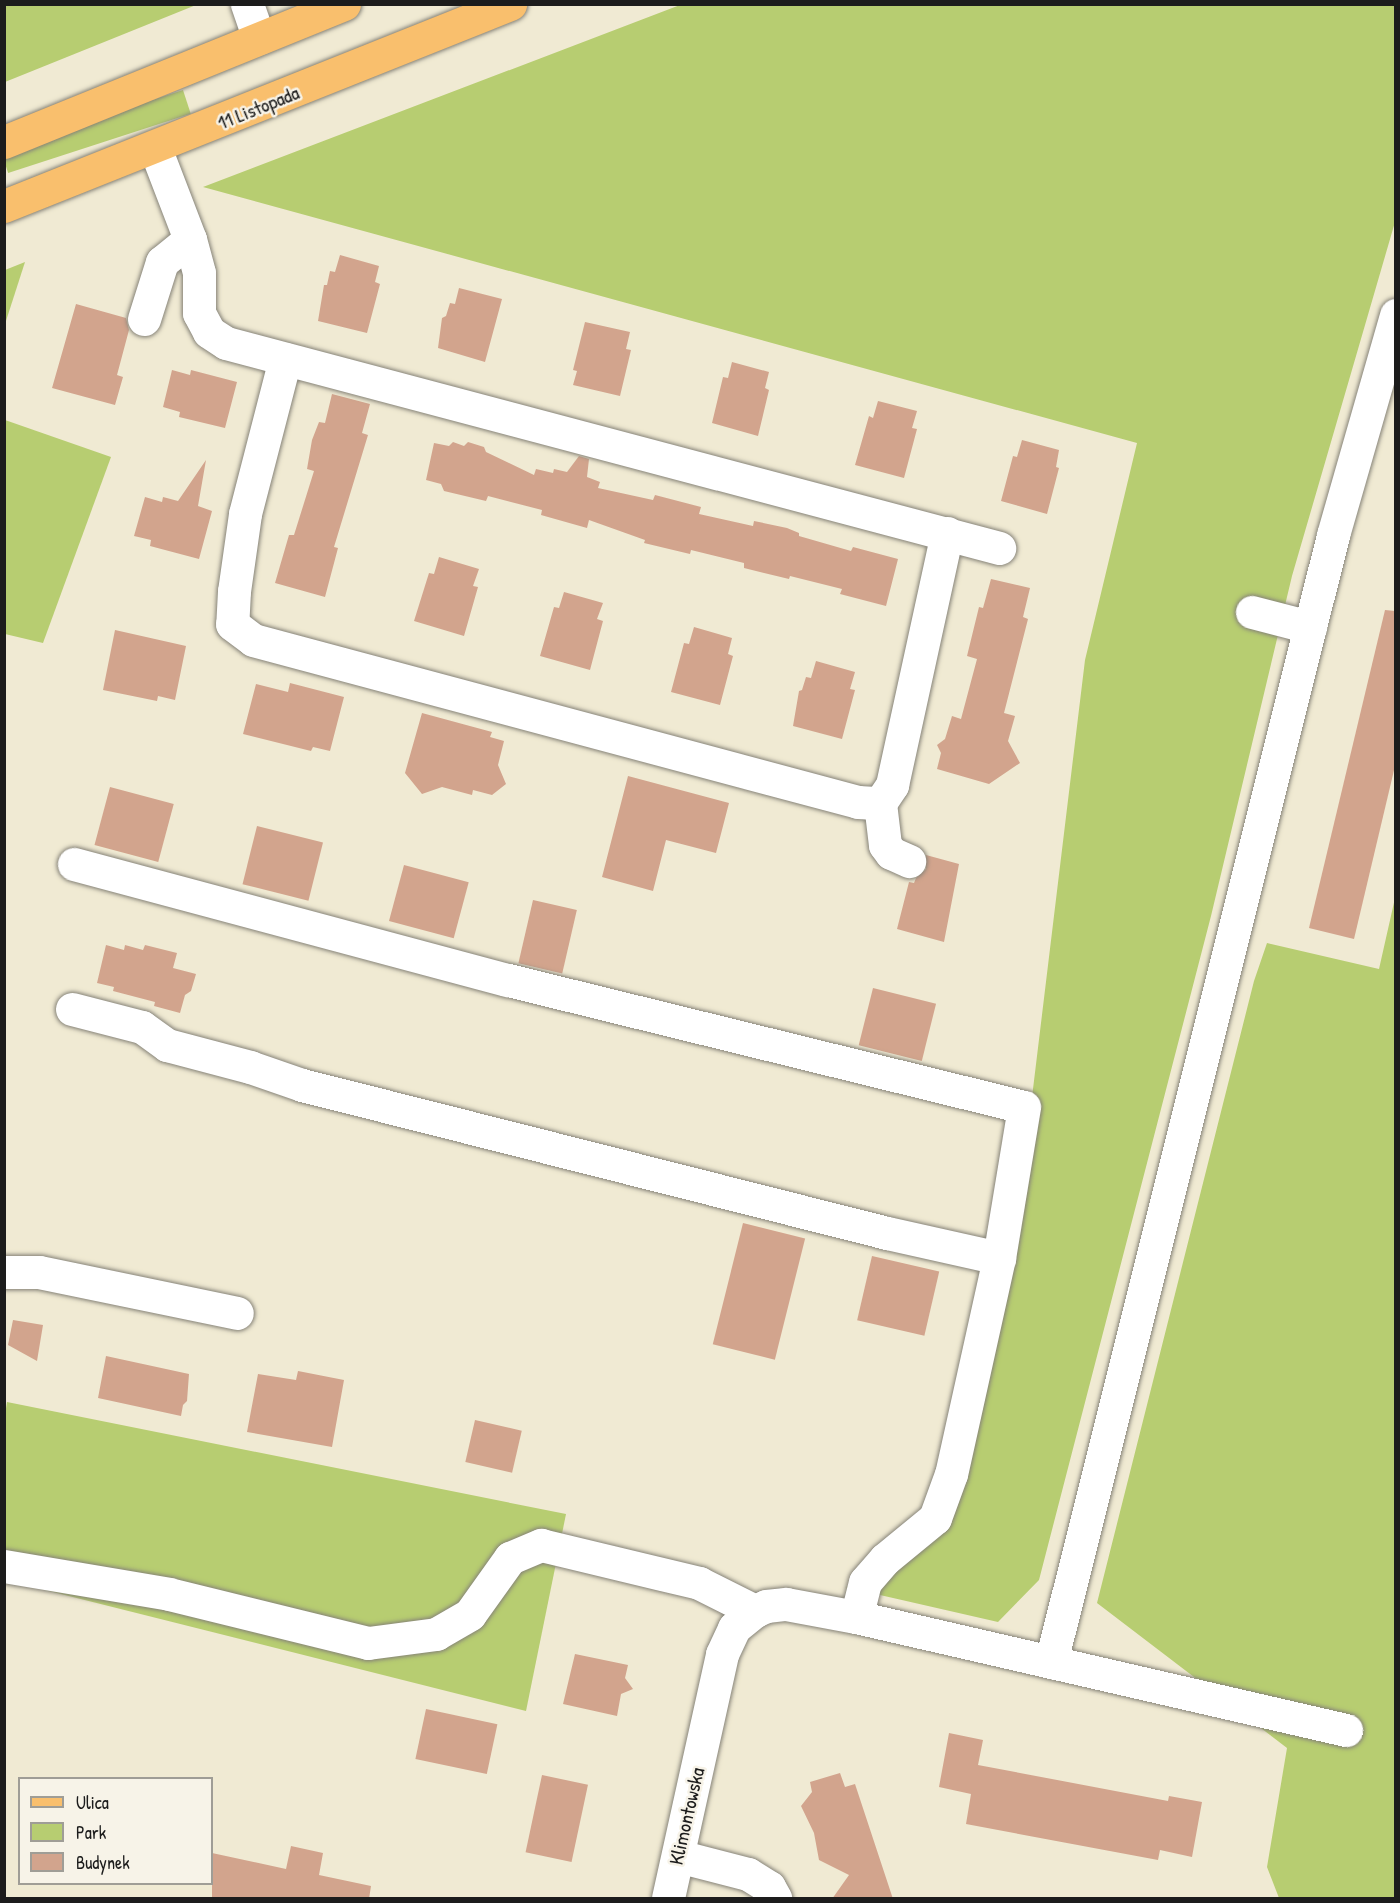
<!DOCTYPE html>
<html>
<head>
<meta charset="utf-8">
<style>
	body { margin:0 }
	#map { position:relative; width:1400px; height:1903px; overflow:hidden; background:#f0ead3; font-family:"Patrick Hand",sans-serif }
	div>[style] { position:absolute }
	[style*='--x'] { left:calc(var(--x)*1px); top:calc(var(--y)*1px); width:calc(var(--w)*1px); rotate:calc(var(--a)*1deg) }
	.green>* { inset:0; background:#b7cd71; transform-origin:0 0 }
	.building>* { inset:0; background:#d2a48d; transform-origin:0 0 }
	.roads { filter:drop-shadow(0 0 2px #868378) drop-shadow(0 0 2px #868378) }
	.minor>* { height:33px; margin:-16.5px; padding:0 16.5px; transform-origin:16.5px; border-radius:16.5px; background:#fff }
	.major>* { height:33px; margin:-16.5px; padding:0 16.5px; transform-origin:16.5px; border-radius:16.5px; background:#f9bf6d }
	span { translate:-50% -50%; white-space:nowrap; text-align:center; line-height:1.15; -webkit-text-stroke:5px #f7f3e8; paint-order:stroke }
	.street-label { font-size:20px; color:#1c1c1c }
	.frame { position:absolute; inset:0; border:6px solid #1c1c1c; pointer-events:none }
	.legend { position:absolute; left:18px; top:1777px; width:195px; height:108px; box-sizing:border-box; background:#f7f3e8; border:2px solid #9f9d96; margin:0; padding:8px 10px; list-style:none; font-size:18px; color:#1c1c1c }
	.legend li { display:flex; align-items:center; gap:12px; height:30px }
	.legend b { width:30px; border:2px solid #9f9d96 }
</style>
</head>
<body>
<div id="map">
	<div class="green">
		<div style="clip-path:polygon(5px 4px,196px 4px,196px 5px,5px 82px)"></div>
		<div style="clip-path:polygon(680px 5px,1395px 5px,1395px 222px,1292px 576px,1211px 916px,1039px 1580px,998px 1622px,845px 1587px,880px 1582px,948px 1517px,1029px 1122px,1085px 660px,1137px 443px,203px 187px)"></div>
		<div style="left:183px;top:90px;width:25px;height:192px;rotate:72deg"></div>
		<div style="clip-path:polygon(25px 262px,5px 324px,5px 270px)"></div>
		<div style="clip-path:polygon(5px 420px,111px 457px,43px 643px,5px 634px)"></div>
		<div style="clip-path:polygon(1395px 898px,1395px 1898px,1279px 1898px,1267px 1867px,1287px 1748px,1097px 1603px,1254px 981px,1267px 943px,1379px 969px)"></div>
		<div style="clip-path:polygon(7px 1402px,566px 1514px,526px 1711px,5px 1580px,4px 1421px)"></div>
	</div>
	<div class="building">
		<div style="clip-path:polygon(340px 255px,379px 266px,375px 282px,380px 284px,367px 333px,318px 321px,324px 285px,327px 285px,330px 271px,335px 272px)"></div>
		<div style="clip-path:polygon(459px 288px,502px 299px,485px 362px,438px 348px,442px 318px,446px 316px,450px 303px,455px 304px)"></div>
		<div style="clip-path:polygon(76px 304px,126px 318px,129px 330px,117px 375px,123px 377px,115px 405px,52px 388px)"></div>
		<div style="clip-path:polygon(585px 322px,630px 332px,626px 349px,631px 350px,620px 396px,573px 385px,577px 371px,573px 370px)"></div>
		<div style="clip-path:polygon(732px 362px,769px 372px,765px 388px,769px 390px,758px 436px,712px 423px,723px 377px,728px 378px)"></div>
		<div style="clip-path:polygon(172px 370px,190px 375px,191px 370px,237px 382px,225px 428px,179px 417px,180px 412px,163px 407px)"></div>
		<div style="clip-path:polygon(332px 394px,370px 404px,362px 433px,368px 435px,334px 547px,338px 548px,325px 597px,275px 583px,289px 535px,294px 535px,314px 471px,307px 469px,312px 440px,319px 422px,325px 423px)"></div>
		<div style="clip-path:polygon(878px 401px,917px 411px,912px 428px,917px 429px,904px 478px,855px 465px,869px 416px,873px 418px)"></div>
		<div style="clip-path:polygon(1022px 440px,1059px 450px,1056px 467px,1059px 468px,1047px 514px,1001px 501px,1013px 456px,1017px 457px)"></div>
		<div style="clip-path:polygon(453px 442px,464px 446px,468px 442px,484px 447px,486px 452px,534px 475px,536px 469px,553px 473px,554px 469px,567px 472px,579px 456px,589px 459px,587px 477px,600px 482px,598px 488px,653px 500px,655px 495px,701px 507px,699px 514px,753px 526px,754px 521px,787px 528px,799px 533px,799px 536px,851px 551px,853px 547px,898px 559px,886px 606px,840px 594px,842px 589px,790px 576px,789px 579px,744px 568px,744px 563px,691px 550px,690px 554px,644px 543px,645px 540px,589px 520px,587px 528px,541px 515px,542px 510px,488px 496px,486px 501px,444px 491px,441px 484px,426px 480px,434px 443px,449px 446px)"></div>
		<div style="clip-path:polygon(206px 460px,198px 506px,212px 511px,199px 559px,150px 546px,151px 540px,134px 536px,145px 497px,162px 502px,163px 497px,178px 501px)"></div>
		<div style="clip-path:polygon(439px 557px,479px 569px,473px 586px,478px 587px,464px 636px,414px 621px,429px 573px,434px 574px)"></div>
		<div style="clip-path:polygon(991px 579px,1030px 588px,1023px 617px,1028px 619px,1004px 713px,1015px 716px,1008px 741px,1020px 763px,989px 784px,937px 769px,941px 753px,937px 745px,945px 739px,952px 716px,961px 719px,977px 659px,967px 656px,979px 607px,983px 608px)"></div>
		<div style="clip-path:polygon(564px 592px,603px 603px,597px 619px,603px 621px,590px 670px,540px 656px,554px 607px,559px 608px)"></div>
		<div style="clip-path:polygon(1385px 610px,1395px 611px,1395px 766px,1354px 939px,1309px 928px)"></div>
		<div style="clip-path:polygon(694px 627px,732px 638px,728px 654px,733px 656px,720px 705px,671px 692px,684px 643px,689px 644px)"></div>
		<div style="clip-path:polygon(115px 630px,186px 646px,175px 700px,158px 696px,157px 701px,103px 690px)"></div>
		<div style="clip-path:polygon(816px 661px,855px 672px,850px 689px,855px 690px,842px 739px,793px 726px,799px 691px,802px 690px,806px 677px,811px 678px)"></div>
		<div style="clip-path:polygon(290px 683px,344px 697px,330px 751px,313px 747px,311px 751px,243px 734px,256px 684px,288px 692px)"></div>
		<div style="clip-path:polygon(422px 713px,492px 732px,490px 737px,504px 741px,498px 765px,506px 784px,492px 795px,473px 790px,472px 795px,442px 787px,422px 794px,405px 773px)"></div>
		<div style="clip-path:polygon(628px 776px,729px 803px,716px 853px,666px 840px,653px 891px,602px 877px)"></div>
		<div style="left:110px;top:787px;width:66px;height:60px;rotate:15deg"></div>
		<div style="left:257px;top:826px;width:68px;height:60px;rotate:14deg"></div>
		<div style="clip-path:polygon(926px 855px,959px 864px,944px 942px,897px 929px,909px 882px,914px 883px,916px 878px,926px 869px)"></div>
		<div style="left:404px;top:865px;width:67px;height:58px;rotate:15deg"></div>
		<div style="left:533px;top:900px;width:45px;height:65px;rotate:13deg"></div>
		<div style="clip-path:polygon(106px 945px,124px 950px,125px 945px,143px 950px,145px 945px,177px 953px,173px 968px,196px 974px,191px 991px,185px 995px,180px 1013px,154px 1006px,155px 1002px,113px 991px,114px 987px,97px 983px)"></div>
		<div style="left:873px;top:988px;width:65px;height:59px;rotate:14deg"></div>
		<div style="left:743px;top:1223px;width:64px;height:125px;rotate:14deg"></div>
		<div style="left:872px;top:1256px;width:69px;height:66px;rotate:13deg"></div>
		<div style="clip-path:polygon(13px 1320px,43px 1325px,37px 1361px,8px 1345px)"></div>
		<div style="clip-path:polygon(106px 1356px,189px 1374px,187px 1401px,183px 1405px,181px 1416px,98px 1398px)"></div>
		<div style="clip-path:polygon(298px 1371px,344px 1380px,332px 1447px,247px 1432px,258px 1374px,296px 1380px)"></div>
		<div style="left:475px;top:1420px;width:48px;height:43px;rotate:13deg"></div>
		<div style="clip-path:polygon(575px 1654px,628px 1665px,625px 1678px,633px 1689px,621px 1694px,617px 1716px,563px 1704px)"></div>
		<div style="left:426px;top:1709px;width:73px;height:51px;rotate:12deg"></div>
		<div style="clip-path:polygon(949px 1733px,983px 1740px,978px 1765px,1168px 1801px,1169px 1796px,1202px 1802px,1192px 1857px,1160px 1850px,1158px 1860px,966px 1824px,971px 1794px,939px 1787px)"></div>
		<div style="clip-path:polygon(840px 1773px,845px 1787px,855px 1784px,893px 1899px,832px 1899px,849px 1875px,819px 1860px,814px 1833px,801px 1806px,812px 1792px,810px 1782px)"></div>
		<div style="left:542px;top:1775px;width:47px;height:79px;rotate:12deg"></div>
		<div style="clip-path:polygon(291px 1846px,323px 1853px,319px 1875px,371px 1886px,369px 1899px,212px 1899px,212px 1853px,286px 1869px)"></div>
	</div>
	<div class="roads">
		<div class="minor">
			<div style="--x:247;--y:4;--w:36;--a:71"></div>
			<div style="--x:155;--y:148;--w:97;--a:69"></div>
			<div style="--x:190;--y:239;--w:35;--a:75"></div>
			<div style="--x:199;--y:273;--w:40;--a:90"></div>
			<div style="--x:199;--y:313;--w:21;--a:62"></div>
			<div style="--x:209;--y:332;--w:20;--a:33"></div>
			<div style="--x:226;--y:343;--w:800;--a:14.85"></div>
			<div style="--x:144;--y:319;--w:60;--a:-72.5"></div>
			<div style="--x:162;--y:262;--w:36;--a:-39"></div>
			<div style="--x:285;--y:359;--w:160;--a:104.5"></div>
			<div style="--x:245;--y:514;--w:78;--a:98.1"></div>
			<div style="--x:234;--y:591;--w:33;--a:93"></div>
			<div style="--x:232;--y:624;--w:26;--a:37"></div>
			<div style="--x:253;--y:640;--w:626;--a:14.99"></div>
			<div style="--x:858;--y:802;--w:22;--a:3"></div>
			<div style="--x:880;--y:803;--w:22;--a:-56"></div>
			<div style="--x:892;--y:785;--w:258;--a:-77.7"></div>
			<div style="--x:1252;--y:612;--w:60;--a:14.5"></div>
			<div style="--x:880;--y:803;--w:42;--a:83.2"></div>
			<div style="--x:885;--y:845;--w:10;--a:53"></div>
			<div style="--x:891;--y:853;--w:20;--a:24"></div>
			<div style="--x:74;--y:864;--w:449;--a:15"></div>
			<div style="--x:508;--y:980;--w:531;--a:13.83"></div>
			<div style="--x:1024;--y:1107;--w:153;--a:99.4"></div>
			<div style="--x:999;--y:1258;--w:221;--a:102.5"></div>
			<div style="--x:951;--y:1474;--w:47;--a:110"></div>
			<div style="--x:935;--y:1518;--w:65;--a:140.6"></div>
			<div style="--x:885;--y:1559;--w:30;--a:131"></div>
			<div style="--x:865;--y:1582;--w:36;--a:104"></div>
			<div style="--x:72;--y:1009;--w:72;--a:14.4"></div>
			<div style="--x:142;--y:1027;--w:31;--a:36"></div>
			<div style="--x:167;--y:1045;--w:86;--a:14.8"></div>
			<div style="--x:250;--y:1067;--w:55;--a:19.1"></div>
			<div style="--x:302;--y:1085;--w:603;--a:14.2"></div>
			<div style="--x:887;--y:1233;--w:115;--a:12.6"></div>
			<div style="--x:4;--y:1272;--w:35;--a:0"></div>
			<div style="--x:39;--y:1272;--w:202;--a:11.7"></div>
			<div style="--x:4;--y:1566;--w:167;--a:9.6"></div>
			<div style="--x:169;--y:1594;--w:205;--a:13.8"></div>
			<div style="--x:368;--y:1643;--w:69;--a:-7.5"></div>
			<div style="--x:436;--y:1634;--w:39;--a:-30"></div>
			<div style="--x:470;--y:1614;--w:69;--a:-54.5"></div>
			<div style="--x:510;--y:1558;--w:34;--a:-23"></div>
			<div style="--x:541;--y:1545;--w:163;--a:13.5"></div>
			<div style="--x:699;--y:1583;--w:63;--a:26.6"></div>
			<div style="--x:1051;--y:1662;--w:1162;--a:-75.95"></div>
			<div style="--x:1333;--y:535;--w:229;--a:-74"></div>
			<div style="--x:678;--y:1856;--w:72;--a:14.4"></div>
			<div style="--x:748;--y:1874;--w:25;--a:32"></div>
			<div style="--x:769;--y:1887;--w:13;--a:61"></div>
			<div style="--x:668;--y:1898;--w:250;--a:-77.5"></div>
			<div style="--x:722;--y:1654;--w:29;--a:-65"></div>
			<div style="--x:734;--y:1628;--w:27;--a:-39"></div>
			<div style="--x:755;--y:1611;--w:12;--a:-24"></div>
			<div style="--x:766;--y:1606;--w:20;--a:-6"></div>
			<div style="--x:786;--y:1604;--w:71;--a:10.5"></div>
			<div style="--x:856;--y:1617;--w:503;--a:12.99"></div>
		</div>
		<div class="major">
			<div style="--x:4;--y:142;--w:367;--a:-22.1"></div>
			<div style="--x:4;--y:206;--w:545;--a:-21.76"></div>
		</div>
	</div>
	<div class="street-label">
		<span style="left:258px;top:107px;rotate:-22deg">11 Listopada</span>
		<span style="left:686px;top:1816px;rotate:-77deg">Klimontowska</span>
	</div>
	<div class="frame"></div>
	<ul class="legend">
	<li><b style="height:8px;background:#f9bf6d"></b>Ulica</li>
	<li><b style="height:16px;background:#b7cd71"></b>Park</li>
	<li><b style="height:16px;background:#d2a48d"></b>Budynek</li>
	</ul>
</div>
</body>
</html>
